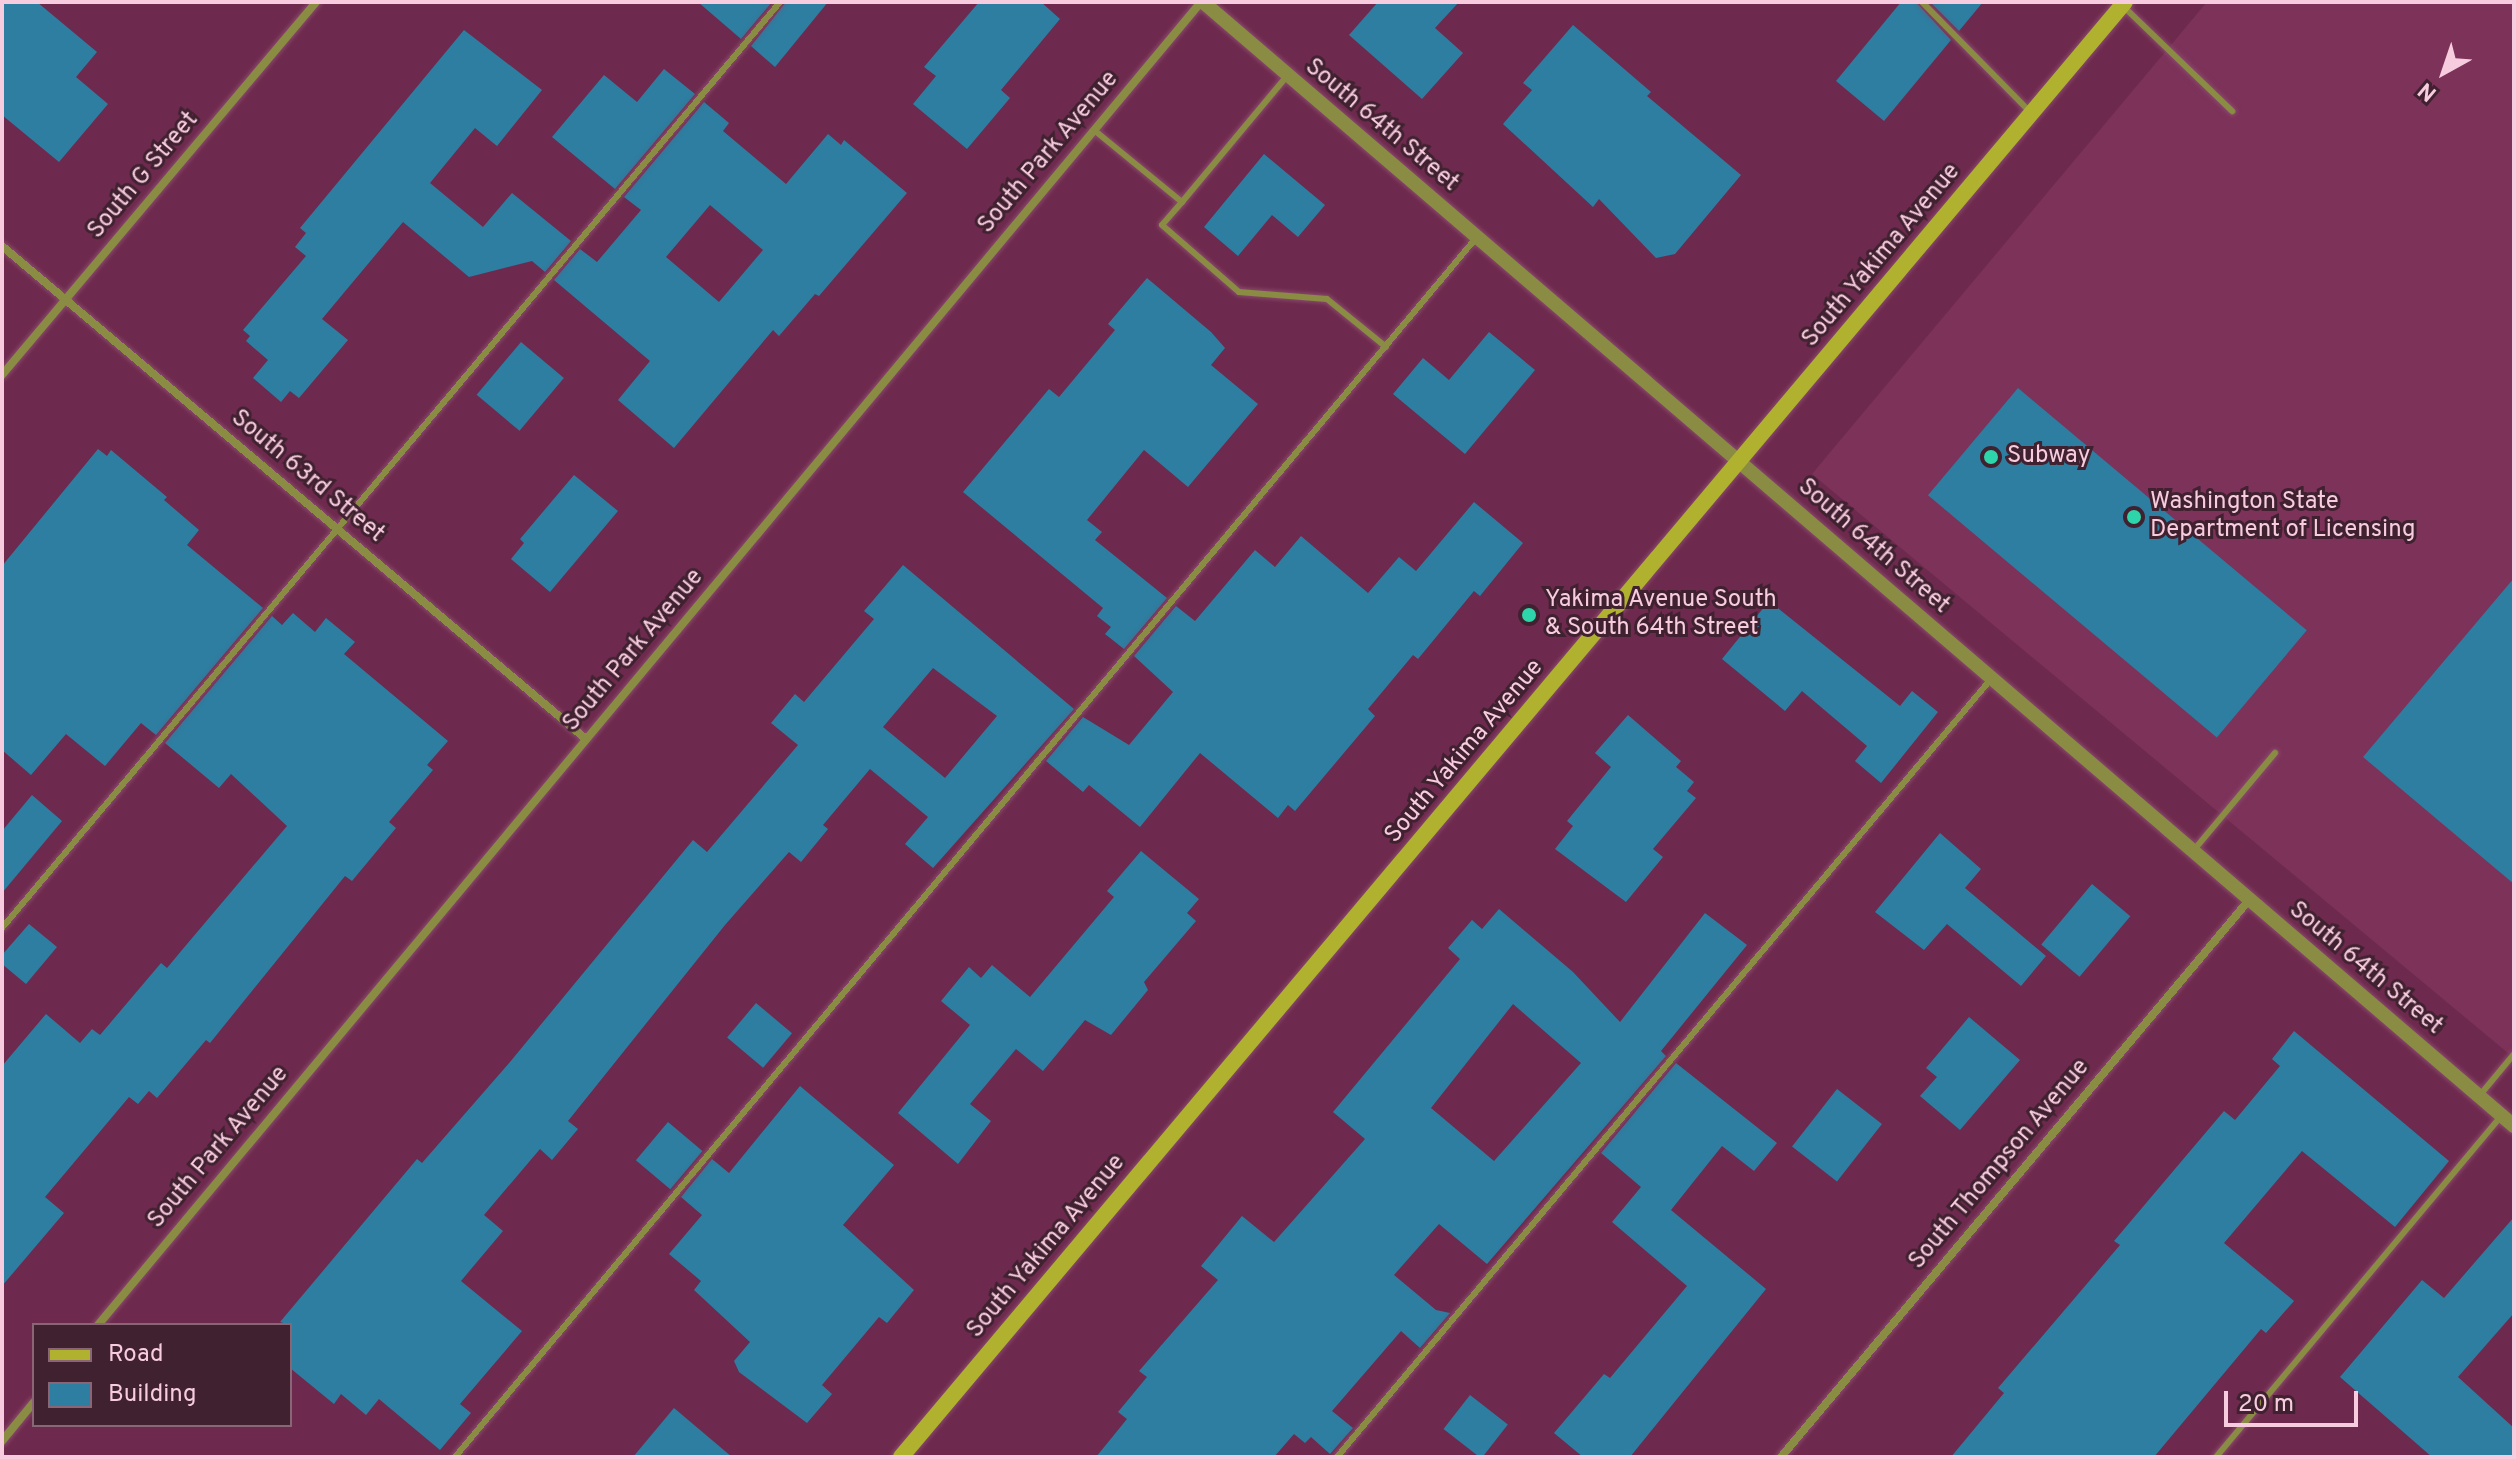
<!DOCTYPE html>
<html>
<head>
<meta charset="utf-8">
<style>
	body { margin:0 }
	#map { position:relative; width:2516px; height:1459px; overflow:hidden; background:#6e2a4e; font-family:Overpass,sans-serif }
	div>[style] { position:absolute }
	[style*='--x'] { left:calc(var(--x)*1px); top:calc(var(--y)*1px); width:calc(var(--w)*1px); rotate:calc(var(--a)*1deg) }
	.built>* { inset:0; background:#7d325a }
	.building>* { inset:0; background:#2d7ea1; transform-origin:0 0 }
	.roads { filter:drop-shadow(0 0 2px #894a6b) drop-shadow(0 0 2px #894a6b) }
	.service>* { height:6px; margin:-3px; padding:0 3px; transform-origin:3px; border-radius:3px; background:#8a8c43 }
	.minor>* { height:8px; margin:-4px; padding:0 4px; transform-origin:4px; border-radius:4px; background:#8a8c43 }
	.tertiary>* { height:14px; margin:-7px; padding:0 7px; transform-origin:7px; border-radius:7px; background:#8a8c43 }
	.secondary>* { height:16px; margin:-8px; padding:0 8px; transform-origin:8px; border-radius:8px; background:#b0b22f }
	.dots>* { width:22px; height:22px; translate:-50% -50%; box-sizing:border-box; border:4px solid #402130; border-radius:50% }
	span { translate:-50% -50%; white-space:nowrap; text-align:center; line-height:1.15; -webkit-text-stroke:6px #402130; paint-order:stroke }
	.street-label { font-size:24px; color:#f6ccde }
	.poi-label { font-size:24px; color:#f6ccde }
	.left { translate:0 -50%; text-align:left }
	.frame { position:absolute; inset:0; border:4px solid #f6ccde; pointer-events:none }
	.legend { position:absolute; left:32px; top:1323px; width:260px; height:104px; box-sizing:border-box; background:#402130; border:2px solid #896576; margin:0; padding:10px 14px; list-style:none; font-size:24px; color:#f6ccde }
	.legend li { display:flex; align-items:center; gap:16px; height:40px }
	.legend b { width:40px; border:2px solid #896576 }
	.north { position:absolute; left:2404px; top:32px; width:80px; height:80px; -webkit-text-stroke:6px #402130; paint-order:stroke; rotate:220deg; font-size:22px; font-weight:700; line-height:32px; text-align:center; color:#f6ccde }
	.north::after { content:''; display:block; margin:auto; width:28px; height:36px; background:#f6ccde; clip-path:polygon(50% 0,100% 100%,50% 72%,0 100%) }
	.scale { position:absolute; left:2224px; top:1391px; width:134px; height:36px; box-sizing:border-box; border:4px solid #f6ccde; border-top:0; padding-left:10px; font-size:24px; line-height:28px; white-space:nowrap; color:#f6ccde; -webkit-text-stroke:6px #402130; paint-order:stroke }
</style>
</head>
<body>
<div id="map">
	<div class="built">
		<div style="clip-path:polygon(2207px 2px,2514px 2px,2514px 1058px,1812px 474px)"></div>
	</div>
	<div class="building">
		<div style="clip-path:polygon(2px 2px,37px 2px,97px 52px,76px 77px,108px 104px,59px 162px,2px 115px)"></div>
		<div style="clip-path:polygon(698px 2px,772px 2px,741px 39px)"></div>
		<div style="clip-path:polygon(786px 2px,828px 2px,775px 67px,751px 46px)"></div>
		<div style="clip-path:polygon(979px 2px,1041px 2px,1060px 19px,1001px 90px,1010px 98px,967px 149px,913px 104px,936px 76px,924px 67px)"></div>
		<div style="clip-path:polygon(1378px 2px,1459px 2px,1435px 28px,1463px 53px,1422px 99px,1349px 35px)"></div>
		<div style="clip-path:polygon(1901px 2px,1916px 2px,1951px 40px,1884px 121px,1836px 81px)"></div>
		<div style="clip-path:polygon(1930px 2px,1983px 2px,1959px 31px)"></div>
		<div style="clip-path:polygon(1573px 25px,1651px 92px,1647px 96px,1741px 175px,1675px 254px,1656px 258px,1599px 199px,1593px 207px,1503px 124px,1532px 90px,1523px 83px)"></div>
		<div style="clip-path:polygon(464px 30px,542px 90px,497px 146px,475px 128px,430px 183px,483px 227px,512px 193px,571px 241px,545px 272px,532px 261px,469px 277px,403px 222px,322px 319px,348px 340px,299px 398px,290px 391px,281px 402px,253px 378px,268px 360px,246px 341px,250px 336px,243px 330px,306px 256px,295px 247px,306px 233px,300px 228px)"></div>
		<div style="clip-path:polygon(664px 69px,695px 94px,615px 189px,552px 137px,604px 75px,637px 102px)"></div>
		<div style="clip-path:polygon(evenodd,704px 102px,729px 123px,723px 131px,786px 184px,828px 134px,841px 145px,844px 140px,907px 193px,819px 296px,815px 294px,779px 336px,773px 330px,674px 448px,618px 400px,650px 361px,554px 280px,580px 249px,597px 262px,641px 210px,624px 197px,704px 102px,710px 205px,763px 250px,719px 302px,666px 257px,710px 205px)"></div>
		<div style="clip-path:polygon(1264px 154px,1325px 205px,1298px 237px,1272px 215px,1238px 256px,1204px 227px)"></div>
		<div style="clip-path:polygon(1147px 278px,1211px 332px,1225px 348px,1211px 365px,1258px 404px,1188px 487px,1144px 450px,1087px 520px,1102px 532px,1095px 540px,1167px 598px,1124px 649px,1105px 634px,1111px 627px,1097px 616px,1103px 608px,963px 492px,1049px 389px,1059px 397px,1115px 330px,1108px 324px)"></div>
		<div style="clip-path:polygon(1489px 332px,1535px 370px,1465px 454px,1393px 394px,1423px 358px,1449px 380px)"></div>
		<div style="left:521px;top:342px;width:56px;height:69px;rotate:40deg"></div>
		<div style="left:2018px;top:388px;width:377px;height:140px;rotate:40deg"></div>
		<div style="clip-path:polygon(98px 449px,107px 456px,111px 450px,167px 497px,164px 500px,199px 530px,187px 545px,263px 608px,156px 735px,141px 723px,105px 766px,66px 734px,31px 775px,2px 750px,2px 566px)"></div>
		<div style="clip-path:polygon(574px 475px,618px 511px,550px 592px,511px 559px,524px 543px,520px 539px)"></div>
		<div style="clip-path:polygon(1474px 502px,1523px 543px,1480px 596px,1474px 591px,1418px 659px,1413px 655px,1368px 709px,1375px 716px,1295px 811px,1288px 805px,1278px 818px,1200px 753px,1140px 827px,1089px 785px,1083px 792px,1046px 761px,1083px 717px,1129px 745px,1173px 692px,1134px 656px,1176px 606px,1195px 621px,1255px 550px,1275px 567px,1301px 536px,1368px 593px,1399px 557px,1416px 571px)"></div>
		<div style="clip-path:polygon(evenodd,903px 565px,1074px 709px,933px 868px,905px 844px,928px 817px,870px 769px,823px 825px,828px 829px,801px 862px,789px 852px,725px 925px,568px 1121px,578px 1129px,552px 1160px,540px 1149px,484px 1215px,503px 1231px,461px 1281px,522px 1331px,460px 1404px,471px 1413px,440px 1450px,379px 1399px,366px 1415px,341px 1394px,334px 1404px,290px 1368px,290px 1325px,280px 1322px,417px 1159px,422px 1163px,510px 1062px,693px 840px,707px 852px,798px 745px,771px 723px,795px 694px,804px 702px,874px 619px,864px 611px,903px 565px,933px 668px,997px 716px,945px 778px,883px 727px,933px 668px)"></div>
		<div style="clip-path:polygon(2514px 578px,2514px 884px,2363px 757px)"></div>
		<div style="clip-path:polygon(1769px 601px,1900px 706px,1912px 691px,1938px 712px,1881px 783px,1855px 761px,1867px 746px,1802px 691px,1785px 711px,1722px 659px)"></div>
		<div style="clip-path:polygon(293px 613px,315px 632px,326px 618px,355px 642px,344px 654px,448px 741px,427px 765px,433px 770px,389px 822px,396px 828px,352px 881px,345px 876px,210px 1043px,206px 1040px,157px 1098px,149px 1091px,138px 1104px,129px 1097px,45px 1197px,64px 1213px,2px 1286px,2px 1066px,46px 1014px,80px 1043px,92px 1029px,100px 1035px,161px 963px,167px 968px,182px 950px,287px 826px,231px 774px,219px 788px,165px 743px,272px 616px,282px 625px)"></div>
		<div style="clip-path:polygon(1628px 715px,1681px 761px,1676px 767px,1694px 782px,1687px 791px,1696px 798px,1653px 849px,1663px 857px,1626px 902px,1555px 849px,1573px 826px,1567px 821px,1611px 767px,1595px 753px)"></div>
		<div style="clip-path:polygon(32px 795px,62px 821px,2px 893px,2px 831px)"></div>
		<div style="clip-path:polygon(1940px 833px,1981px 869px,1965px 888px,2046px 956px,2021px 986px,1947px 924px,1924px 950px,1875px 912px)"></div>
		<div style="clip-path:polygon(1141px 851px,1199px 899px,1187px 913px,1196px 921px,1144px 982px,1148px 990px,1111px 1035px,1085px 1020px,1043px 1071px,1016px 1049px,970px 1104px,991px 1121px,958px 1164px,898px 1113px,970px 1025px,941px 1001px,969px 967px,981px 978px,992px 965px,1030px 997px,1114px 897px,1107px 891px)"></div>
		<div style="left:2092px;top:884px;width:50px;height:79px;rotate:40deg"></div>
		<div style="clip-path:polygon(evenodd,1499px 909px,1573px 972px,1620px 1022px,1705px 913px,1747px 945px,1661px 1051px,1666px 1056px,1487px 1264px,1439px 1224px,1394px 1275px,1436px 1310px,1450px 1313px,1420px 1348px,1401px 1331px,1332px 1411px,1353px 1428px,1330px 1454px,1311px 1437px,1305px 1443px,1294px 1434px,1274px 1457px,1096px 1457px,1127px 1419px,1118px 1412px,1147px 1377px,1139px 1371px,1218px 1280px,1201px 1266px,1242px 1216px,1274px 1242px,1365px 1139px,1333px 1112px,1460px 959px,1448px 948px,1472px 920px,1482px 929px,1499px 909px,1513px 1004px,1581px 1063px,1494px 1161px,1431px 1108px,1513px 1004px)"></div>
		<div style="clip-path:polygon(29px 924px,57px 947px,26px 984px,2px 964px,2px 955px)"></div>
		<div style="left:756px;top:1003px;width:47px;height:45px;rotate:40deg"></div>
		<div style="clip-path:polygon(1969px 1017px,2020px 1060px,1960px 1130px,1920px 1096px,1937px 1077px,1926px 1068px)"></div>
		<div style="clip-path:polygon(2294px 1031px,2449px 1161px,2395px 1227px,2302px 1151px,2224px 1243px,2294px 1301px,2266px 1333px,2261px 1329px,2154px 1457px,1951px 1457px,2004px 1393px,1998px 1388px,2120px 1245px,2114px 1241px,2224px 1111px,2235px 1120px,2280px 1066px,2272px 1059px)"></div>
		<div style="clip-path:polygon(1676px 1063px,1777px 1143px,1754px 1171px,1722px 1146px,1671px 1210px,1766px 1289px,1630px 1457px,1583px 1457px,1554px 1433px,1604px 1374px,1610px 1378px,1687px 1286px,1612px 1222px,1641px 1187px,1601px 1153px)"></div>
		<div style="clip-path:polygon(800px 1086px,894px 1165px,843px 1225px,914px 1290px,887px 1323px,879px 1317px,822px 1385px,832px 1394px,807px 1423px,739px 1372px,734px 1361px,750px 1342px,694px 1290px,701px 1281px,669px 1254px,702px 1215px,681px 1197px,712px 1159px,729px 1173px)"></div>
		<div style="left:1837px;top:1089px;width:57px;height:73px;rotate:38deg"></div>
		<div style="left:668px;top:1122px;width:45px;height:50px;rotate:40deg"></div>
		<div style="clip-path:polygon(2514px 1217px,2514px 1313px,2458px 1377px,2514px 1428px,2514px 1457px,2432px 1457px,2340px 1377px,2422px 1280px,2444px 1298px)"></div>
		<div style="left:1470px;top:1395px;width:48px;height:43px;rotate:38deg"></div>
		<div style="clip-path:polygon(674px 1408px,732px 1457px,633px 1457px)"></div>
	</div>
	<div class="roads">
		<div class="service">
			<div style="--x:1922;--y:2;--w:153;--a:45.5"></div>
			<div style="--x:2125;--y:8;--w:149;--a:43.9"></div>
			<div style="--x:1094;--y:130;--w:114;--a:39.3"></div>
			<div style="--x:1182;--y:202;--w:30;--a:131"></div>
			<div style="--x:1162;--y:225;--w:102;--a:41"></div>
			<div style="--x:1239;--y:292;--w:88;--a:4.5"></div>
			<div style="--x:1327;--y:299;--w:76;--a:39.1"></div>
			<div style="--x:1182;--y:202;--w:164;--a:-50.2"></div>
			<div style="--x:2193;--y:851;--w:128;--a:-50.1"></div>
			<div style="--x:2;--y:928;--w:1209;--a:-49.96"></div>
			<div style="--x:2480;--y:1095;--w:53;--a:-50.3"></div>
			<div style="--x:455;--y:1457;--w:1592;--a:-50.05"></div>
			<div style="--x:1337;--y:1457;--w:1016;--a:-49.95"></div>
			<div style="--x:2216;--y:1457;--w:444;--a:-50.1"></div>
		</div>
		<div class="minor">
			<div style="--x:2;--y:246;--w:764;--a:40.17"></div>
			<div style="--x:2;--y:375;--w:488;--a:-49.9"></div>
			<div style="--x:98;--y:1325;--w:1722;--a:-50.18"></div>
			<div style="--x:2;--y:1441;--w:50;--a:-50.6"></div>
			<div style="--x:1781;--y:1457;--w:728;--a:-49.96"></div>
		</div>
		<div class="tertiary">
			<div style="--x:1203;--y:2;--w:1727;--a:40.61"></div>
		</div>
		<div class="secondary">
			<div style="--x:901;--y:1457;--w:1901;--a:-49.93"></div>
		</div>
	</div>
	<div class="dots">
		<div style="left:1991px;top:457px;background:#2ed4aa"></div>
		<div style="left:2134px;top:517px;background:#2ed4aa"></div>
		<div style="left:1529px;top:615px;background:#2ed4aa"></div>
	</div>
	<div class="street-label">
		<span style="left:1381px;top:126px;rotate:40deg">South 64th Street</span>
		<span style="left:1049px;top:153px;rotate:-50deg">South Park Avenue</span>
		<span style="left:144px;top:176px;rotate:-50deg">South G Street</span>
		<span style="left:1882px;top:256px;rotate:-50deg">South Yakima Avenue</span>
		<span style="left:307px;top:477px;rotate:40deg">South 63rd Street</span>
		<span style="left:1873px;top:547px;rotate:41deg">South 64th Street</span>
		<span style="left:634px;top:651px;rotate:-50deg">South Park Avenue</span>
		<span style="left:1465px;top:752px;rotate:-50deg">South Yakima Avenue</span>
		<span style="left:2365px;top:969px;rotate:40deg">South 64th Street</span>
		<span style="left:219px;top:1148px;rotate:-50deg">South Park Avenue</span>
		<span style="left:2000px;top:1165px;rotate:-50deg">South Thompson Avenue</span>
		<span style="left:1047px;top:1247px;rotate:-50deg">South Yakima Avenue</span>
	</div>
	<div class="poi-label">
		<span class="left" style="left:2007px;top:457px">Subway</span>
		<span class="left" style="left:2150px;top:517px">Washington State<br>Department of Licensing</span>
		<span class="left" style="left:1545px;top:615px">Yakima Avenue South<br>&amp; South 64th Street</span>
	</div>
	<div class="frame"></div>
	<ul class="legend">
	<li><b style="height:10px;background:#b0b22f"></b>Road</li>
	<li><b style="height:22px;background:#2d7ea1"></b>Building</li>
	</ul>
	<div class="north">N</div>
	<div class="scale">20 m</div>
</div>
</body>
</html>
